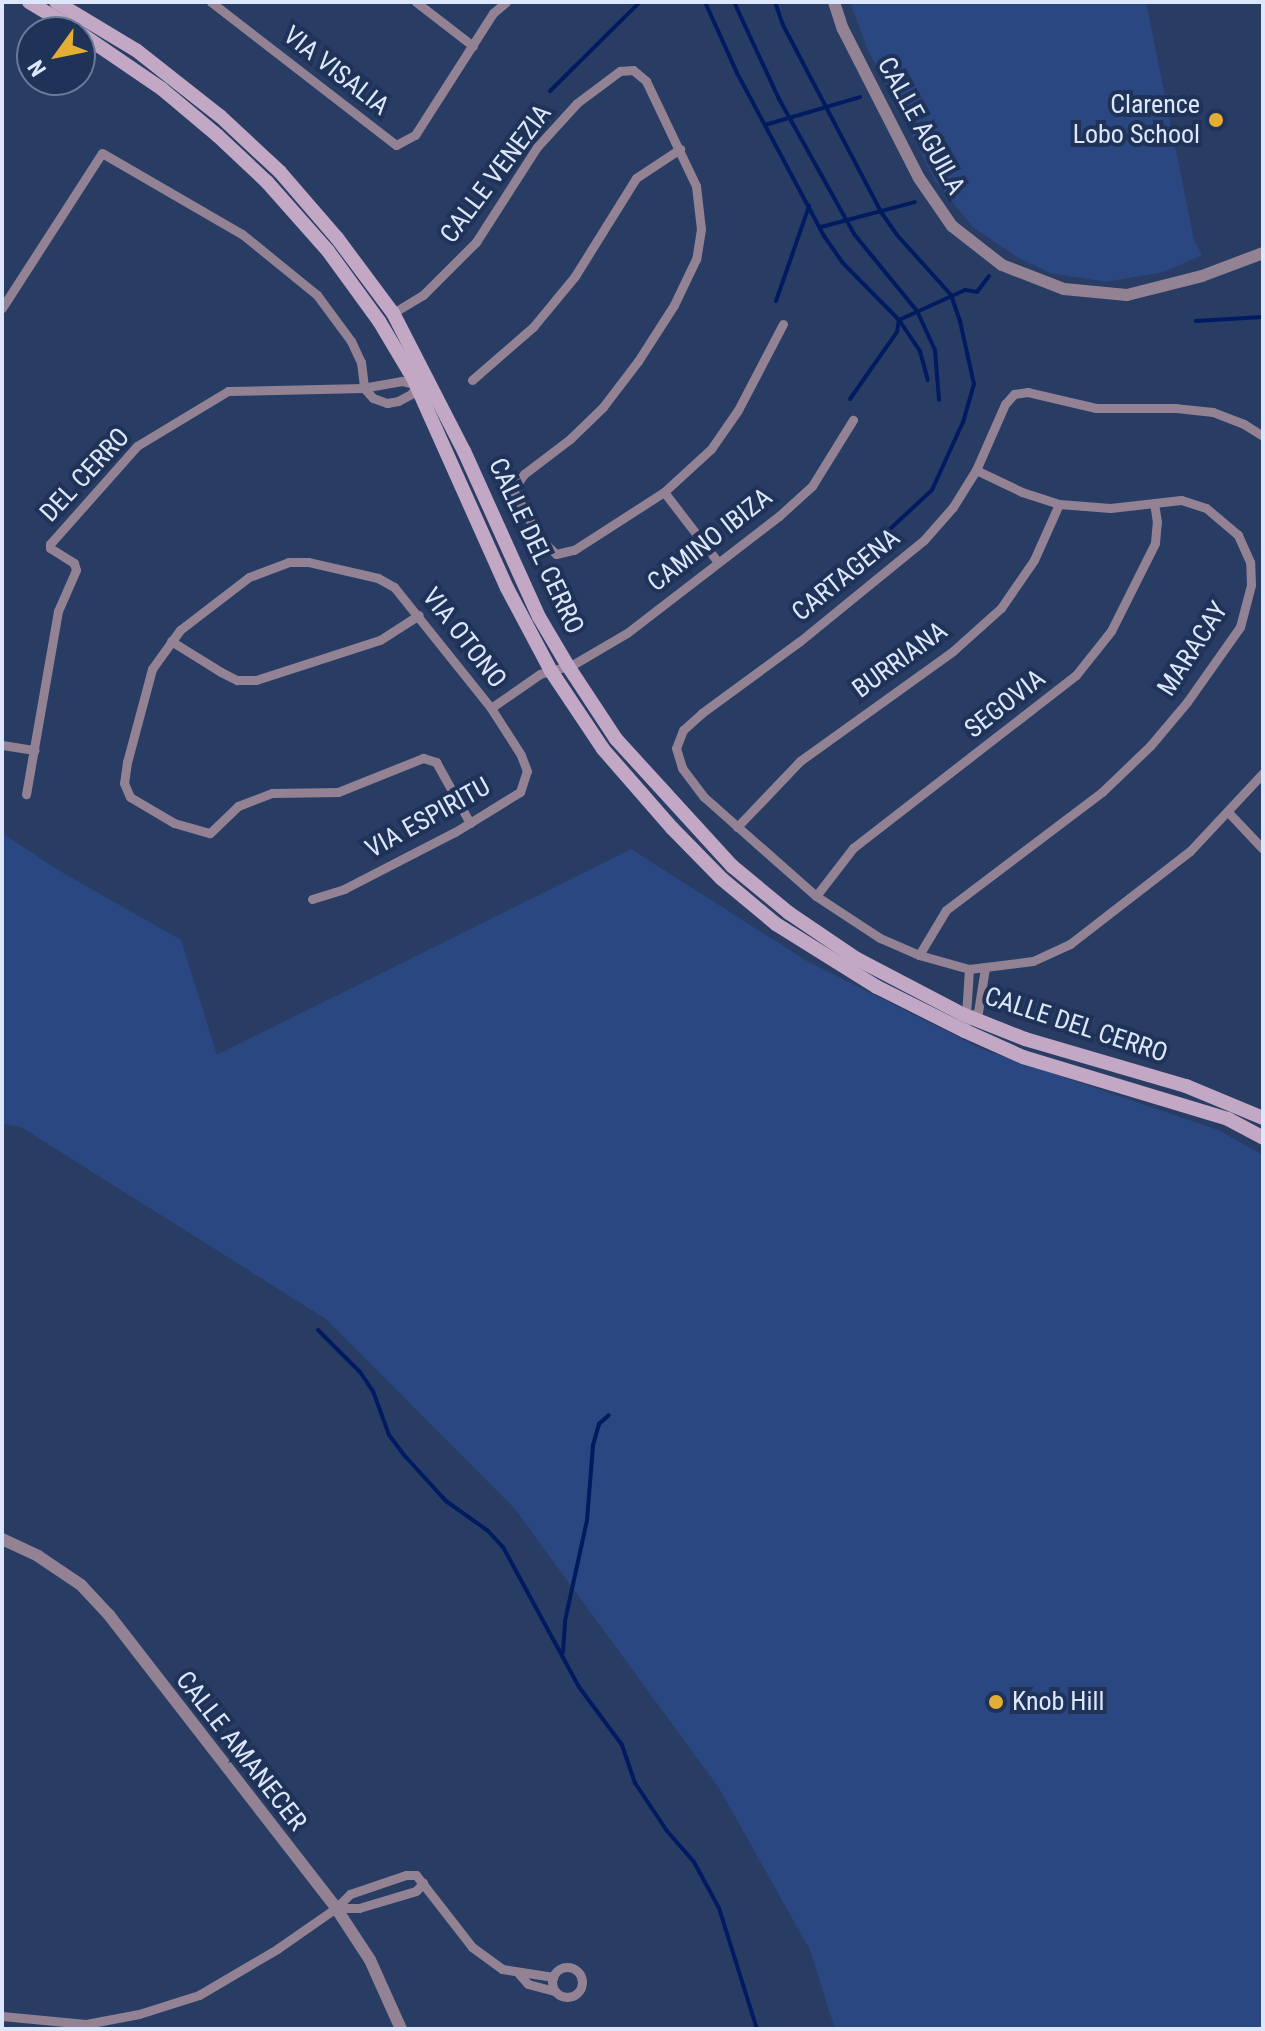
<!DOCTYPE html>
<html>
<head>
<meta charset="utf-8">
<style>
	body { margin:0 }
	#map { position:relative; width:1265px; height:2031px; overflow:hidden; background:#293d64; font-family:"Roboto Condensed",sans-serif }
	div>[style] { position:absolute }
	[style*='--x'] { left:calc(var(--x)*1px); top:calc(var(--y)*1px); width:calc(var(--w)*1px); rotate:calc(var(--a)*1deg) }
	.green>* { inset:0; background:#2a4781 }
	.stream>* { height:4px; margin:-2px; padding:0 2px; transform-origin:2px; border-radius:2px; background:#011b61 }
	.minor>* { height:9px; margin:-4.5px; padding:0 4.5px; transform-origin:4.5px; border-radius:4.5px; background:#928294 }
	.minor>.ring { margin:-4.5px; padding:0; box-sizing:content-box; background:none; border:9px solid #928294; border-radius:50% }
	.tertiary>* { height:12px; margin:-6px; padding:0 6px; transform-origin:6px; border-radius:6px; background:#928294 }
	.secondary>* { height:14px; margin:-7px; padding:0 7px; transform-origin:7px; border-radius:7px; background:#c2a8c4 }
	.dots>* { width:22px; height:22px; translate:-50% -50%; box-sizing:border-box; border:4px solid #1f3258; border-radius:50% }
	span { translate:-50% -50%; white-space:nowrap; text-align:center; line-height:1.15; -webkit-text-stroke:8px #1f3258; paint-order:stroke }
	.street-label { font-size:26px; color:#dde7fb }
	.poi-label { font-size:26px; color:#dde7fb }
	.right { translate:-100% -50%; text-align:right }
	.left { translate:0 -50%; text-align:left }
	.frame { position:absolute; inset:0; border:4px solid #dde7fb; pointer-events:none }
	.north { position:absolute; left:16px; top:16px; width:80px; height:80px; box-sizing:border-box; background:#1f3258; border:2px solid #6b7a99; border-radius:50%; rotate:237deg; font-size:22px; font-weight:700; line-height:32px; text-align:center; color:#dde7fb }
	.north::after { content:''; display:block; margin:auto; width:28px; height:36px; background:#e4ae35; clip-path:polygon(50% 0,100% 100%,50% 72%,0 100%) }
</style>
</head>
<body>
<div id="map">
	<div class="green">
		<div style="clip-path:polygon(850px 2px,1146px 2px,1194px 240px,1202px 255px,1164px 272px,1106px 282px,1050px 273px,1017px 257px,973px 227px,935px 181px,867px 48px)"></div>
		<div style="clip-path:polygon(2px 833px,58px 870px,181px 940px,217px 1055px,631px 849px,805px 960px,982px 1049px,1218px 1130px,1263px 1155px,1263px 2029px,835px 2029px,810px 1950px,719px 1788px,515px 1509px,326px 1319px,21px 1127px,2px 1124px)"></div>
	</div>
	<div class="stream">
		<div style="--x:705;--y:2;--w:78;--a:65.7"></div>
		<div style="--x:737;--y:73;--w:185;--a:61.9"></div>
		<div style="--x:824;--y:236;--w:32;--a:55"></div>
		<div style="--x:842;--y:262;--w:81;--a:45.5"></div>
		<div style="--x:899;--y:320;--w:37;--a:56"></div>
		<div style="--x:920;--y:351;--w:30;--a:75"></div>
		<div style="--x:734;--y:2;--w:107;--a:65.1"></div>
		<div style="--x:779;--y:99;--w:154;--a:60.9"></div>
		<div style="--x:854;--y:234;--w:99;--a:50.7"></div>
		<div style="--x:917;--y:311;--w:43;--a:65.2"></div>
		<div style="--x:935;--y:350;--w:50;--a:85.4"></div>
		<div style="--x:775;--y:2;--w:24;--a:71"></div>
		<div style="--x:783;--y:25;--w:211;--a:62.3"></div>
		<div style="--x:881;--y:212;--w:28;--a:55"></div>
		<div style="--x:897;--y:235;--w:81;--a:48"></div>
		<div style="--x:951;--y:295;--w:28;--a:71"></div>
		<div style="--x:960;--y:321;--w:65;--a:77.5"></div>
		<div style="--x:974;--y:384;--w:40;--a:106"></div>
		<div style="--x:963;--y:422;--w:75;--a:114.5"></div>
		<div style="--x:932;--y:490;--w:57;--a:137.1"></div>
		<div style="--x:550;--y:91;--w:127;--a:-44.7"></div>
		<div style="--x:765;--y:125;--w:99;--a:-16.4"></div>
		<div style="--x:821;--y:227;--w:97;--a:-14.9"></div>
		<div style="--x:776;--y:301;--w:101;--a:-70.8"></div>
		<div style="--x:1196;--y:321;--w:67;--a:-3.4"></div>
		<div style="--x:850;--y:399;--w:82;--a:-55"></div>
		<div style="--x:897;--y:332;--w:12;--a:-81"></div>
		<div style="--x:899;--y:320;--w:72;--a:-24.4"></div>
		<div style="--x:965;--y:290;--w:12;--a:9"></div>
		<div style="--x:977;--y:292;--w:20;--a:-53"></div>
		<div style="--x:318;--y:1330;--w:59;--a:45"></div>
		<div style="--x:360;--y:1372;--w:23;--a:56"></div>
		<div style="--x:373;--y:1391;--w:47;--a:70"></div>
		<div style="--x:389;--y:1435;--w:25;--a:53"></div>
		<div style="--x:404;--y:1455;--w:62;--a:47.6"></div>
		<div style="--x:446;--y:1501;--w:52;--a:35.5"></div>
		<div style="--x:488;--y:1531;--w:22;--a:47"></div>
		<div style="--x:503;--y:1547;--w:159;--a:61.5"></div>
		<div style="--x:579;--y:1687;--w:72;--a:53.4"></div>
		<div style="--x:622;--y:1745;--w:40;--a:71.1"></div>
		<div style="--x:635;--y:1783;--w:58;--a:56.3"></div>
		<div style="--x:667;--y:1831;--w:41;--a:48.9"></div>
		<div style="--x:694;--y:1862;--w:52;--a:61.5"></div>
		<div style="--x:719;--y:1908;--w:127;--a:72.6"></div>
		<div style="--x:563;--y:1652;--w:31;--a:-86"></div>
		<div style="--x:565;--y:1621;--w:103;--a:-77.7"></div>
		<div style="--x:587;--y:1520;--w:75;--a:-85.4"></div>
		<div style="--x:593;--y:1445;--w:22;--a:-74"></div>
		<div style="--x:599;--y:1424;--w:13;--a:-42"></div>
	</div>
	<div class="minor">
		<div style="--x:211;--y:2;--w:234;--a:37.7"></div>
		<div style="--x:396;--y:145;--w:21;--a:-28"></div>
		<div style="--x:415;--y:135;--w:145;--a:-57.4"></div>
		<div style="--x:493;--y:13;--w:17;--a:-40"></div>
		<div style="--x:416;--y:2;--w:72;--a:37.7"></div>
		<div style="--x:2;--y:308;--w:184;--a:-57.2"></div>
		<div style="--x:102;--y:153;--w:162;--a:30.1"></div>
		<div style="--x:242;--y:234;--w:97;--a:39.1"></div>
		<div style="--x:317;--y:295;--w:57;--a:53.5"></div>
		<div style="--x:351;--y:341;--w:23;--a:65"></div>
		<div style="--x:361;--y:362;--w:26;--a:83"></div>
		<div style="--x:364;--y:388;--w:13;--a:48"></div>
		<div style="--x:373;--y:398;--w:15;--a:20"></div>
		<div style="--x:387;--y:403;--w:11;--a:-10"></div>
		<div style="--x:398;--y:401;--w:15;--a:-28"></div>
		<div style="--x:411;--y:394;--w:11;--a:-56"></div>
		<div style="--x:417;--y:385;--w:16;--a:-165"></div>
		<div style="--x:402;--y:381;--w:39;--a:170"></div>
		<div style="--x:364;--y:388;--w:136;--a:178.7"></div>
		<div style="--x:228;--y:391;--w:106;--a:148.9"></div>
		<div style="--x:137;--y:446;--w:131;--a:131.6"></div>
		<div style="--x:50;--y:544;--w:4;--a:90"></div>
		<div style="--x:50;--y:548;--w:28;--a:32"></div>
		<div style="--x:74;--y:563;--w:7;--a:74"></div>
		<div style="--x:76;--y:570;--w:45;--a:113.7"></div>
		<div style="--x:58;--y:611;--w:186;--a:99.9"></div>
		<div style="--x:393;--y:313;--w:35;--a:-31"></div>
		<div style="--x:423;--y:295;--w:75;--a:-45"></div>
		<div style="--x:476;--y:242;--w:113;--a:-57.3"></div>
		<div style="--x:537;--y:147;--w:59;--a:-47.7"></div>
		<div style="--x:577;--y:103;--w:54;--a:-36.7"></div>
		<div style="--x:620;--y:71;--w:13;--a:-4"></div>
		<div style="--x:633;--y:70;--w:17;--a:40"></div>
		<div style="--x:646;--y:81;--w:116;--a:64.5"></div>
		<div style="--x:696;--y:186;--w:43;--a:83.4"></div>
		<div style="--x:701;--y:229;--w:30;--a:99"></div>
		<div style="--x:696;--y:259;--w:51;--a:115.6"></div>
		<div style="--x:674;--y:305;--w:67;--a:122.7"></div>
		<div style="--x:638;--y:361;--w:58;--a:127.3"></div>
		<div style="--x:603;--y:407;--w:46;--a:135.9"></div>
		<div style="--x:570;--y:439;--w:58;--a:142.7"></div>
		<div style="--x:524;--y:474;--w:19;--a:125"></div>
		<div style="--x:513;--y:490;--w:56;--a:61.1"></div>
		<div style="--x:540;--y:539;--w:22;--a:43"></div>
		<div style="--x:556;--y:554;--w:18;--a:-13"></div>
		<div style="--x:574;--y:550;--w:107;--a:-32.8"></div>
		<div style="--x:664;--y:492;--w:64;--a:-42.5"></div>
		<div style="--x:711;--y:449;--w:47;--a:-55.3"></div>
		<div style="--x:738;--y:410;--w:97;--a:-62.4"></div>
		<div style="--x:472;--y:380;--w:81;--a:-41"></div>
		<div style="--x:533;--y:327;--w:66;--a:-50.5"></div>
		<div style="--x:575;--y:276;--w:115;--a:-58.1"></div>
		<div style="--x:636;--y:178;--w:53;--a:-33.4"></div>
		<div style="--x:1263;--y:436;--w:22;--a:-148"></div>
		<div style="--x:1244;--y:424;--w:33;--a:-159"></div>
		<div style="--x:1213;--y:412;--w:37;--a:-174"></div>
		<div style="--x:1176;--y:408;--w:80;--a:180"></div>
		<div style="--x:1096;--y:408;--w:70;--a:-166.8"></div>
		<div style="--x:1028;--y:392;--w:14;--a:172"></div>
		<div style="--x:1014;--y:394;--w:13;--a:132"></div>
		<div style="--x:1005;--y:404;--w:72;--a:113.7"></div>
		<div style="--x:976;--y:470;--w:44;--a:121.9"></div>
		<div style="--x:953;--y:507;--w:44;--a:131.3"></div>
		<div style="--x:924;--y:540;--w:160;--a:140.8"></div>
		<div style="--x:800;--y:641;--w:122;--a:143.7"></div>
		<div style="--x:702;--y:713;--w:25;--a:138"></div>
		<div style="--x:683;--y:730;--w:19;--a:111"></div>
		<div style="--x:676;--y:748;--w:21;--a:73"></div>
		<div style="--x:682;--y:768;--w:36;--a:53"></div>
		<div style="--x:704;--y:797;--w:149;--a:41.5"></div>
		<div style="--x:816;--y:896;--w:77;--a:33.3"></div>
		<div style="--x:880;--y:938;--w:43;--a:23.6"></div>
		<div style="--x:919;--y:955;--w:52;--a:15.6"></div>
		<div style="--x:969;--y:969;--w:64;--a:-7.1"></div>
		<div style="--x:1033;--y:961;--w:41;--a:-24.7"></div>
		<div style="--x:1070;--y:944;--w:152;--a:-37.8"></div>
		<div style="--x:1190;--y:851;--w:107;--a:-46.9"></div>
		<div style="--x:664;--y:492;--w:88;--a:52.4"></div>
		<div style="--x:171;--y:641;--w:59;--a:31.8"></div>
		<div style="--x:221;--y:672;--w:18;--a:27"></div>
		<div style="--x:237;--y:680;--w:19;--a:0"></div>
		<div style="--x:256;--y:680;--w:130;--a:-17.9"></div>
		<div style="--x:380;--y:640;--w:46;--a:-32.7"></div>
		<div style="--x:491;--y:708;--w:60;--a:-34.8"></div>
		<div style="--x:540;--y:674;--w:35;--a:-16"></div>
		<div style="--x:574;--y:664;--w:61;--a:-30.3"></div>
		<div style="--x:627;--y:633;--w:192;--a:-37.6"></div>
		<div style="--x:779;--y:516;--w:45;--a:-42.3"></div>
		<div style="--x:812;--y:486;--w:78;--a:-58.2"></div>
		<div style="--x:2;--y:745;--w:33;--a:9"></div>
		<div style="--x:1228;--y:812;--w:51;--a:46.6"></div>
		<div style="--x:737;--y:827;--w:91;--a:-46.3"></div>
		<div style="--x:800;--y:761;--w:188;--a:-35.7"></div>
		<div style="--x:953;--y:651;--w:64;--a:-41.9"></div>
		<div style="--x:1001;--y:608;--w:58;--a:-55.5"></div>
		<div style="--x:1034;--y:560;--w:61;--a:-65.9"></div>
		<div style="--x:816;--y:896;--w:61;--a:-52.4"></div>
		<div style="--x:853;--y:848;--w:282;--a:-37.8"></div>
		<div style="--x:1076;--y:675;--w:56;--a:-51.5"></div>
		<div style="--x:1111;--y:631;--w:98;--a:-63.4"></div>
		<div style="--x:1155;--y:543;--w:21;--a:-85"></div>
		<div style="--x:1157;--y:522;--w:19;--a:-99"></div>
		<div style="--x:312;--y:899;--w:34;--a:-17"></div>
		<div style="--x:344;--y:889;--w:125;--a:-27.2"></div>
		<div style="--x:455;--y:832;--w:70;--a:-31.7"></div>
		<div style="--x:515;--y:795;--w:6;--a:-31"></div>
		<div style="--x:520;--y:792;--w:22;--a:-72"></div>
		<div style="--x:527;--y:771;--w:17;--a:-111"></div>
		<div style="--x:521;--y:755;--w:56;--a:-122.6"></div>
		<div style="--x:491;--y:708;--w:155;--a:-128.7"></div>
		<div style="--x:394;--y:587;--w:18;--a:-151"></div>
		<div style="--x:378;--y:578;--w:72;--a:-167.1"></div>
		<div style="--x:308;--y:562;--w:19;--a:180"></div>
		<div style="--x:289;--y:562;--w:43;--a:159.4"></div>
		<div style="--x:249;--y:577;--w:87;--a:142.5"></div>
		<div style="--x:180;--y:630;--w:48;--a:125.7"></div>
		<div style="--x:152;--y:669;--w:96;--a:105"></div>
		<div style="--x:127;--y:762;--w:21;--a:98"></div>
		<div style="--x:124;--y:783;--w:15;--a:67"></div>
		<div style="--x:130;--y:797;--w:51;--a:30.6"></div>
		<div style="--x:174;--y:823;--w:37;--a:16"></div>
		<div style="--x:210;--y:833;--w:39;--a:-44"></div>
		<div style="--x:238;--y:806;--w:36;--a:-21"></div>
		<div style="--x:272;--y:793;--w:66;--a:-0.9"></div>
		<div style="--x:338;--y:792;--w:92;--a:-21.8"></div>
		<div style="--x:423;--y:758;--w:14;--a:17"></div>
		<div style="--x:436;--y:762;--w:70;--a:60.9"></div>
		<div style="--x:919;--y:955;--w:52;--a:-59"></div>
		<div style="--x:946;--y:910;--w:196;--a:-37.1"></div>
		<div style="--x:1102;--y:792;--w:66;--a:-43.8"></div>
		<div style="--x:1150;--y:746;--w:57;--a:-49.9"></div>
		<div style="--x:1187;--y:702;--w:92;--a:-54.8"></div>
		<div style="--x:1240;--y:627;--w:43;--a:-75.3"></div>
		<div style="--x:1251;--y:585;--w:23;--a:-92"></div>
		<div style="--x:1250;--y:562;--w:30;--a:-114"></div>
		<div style="--x:1238;--y:535;--w:42;--a:-139.8"></div>
		<div style="--x:1206;--y:508;--w:26;--a:-162"></div>
		<div style="--x:1181;--y:500;--w:71;--a:173.6"></div>
		<div style="--x:1110;--y:508;--w:51;--a:-175.5"></div>
		<div style="--x:1059;--y:504;--w:39;--a:-162"></div>
		<div style="--x:1022;--y:492;--w:51;--a:-154.4"></div>
		<div style="--x:969;--y:1017;--w:10;--a:-29"></div>
		<div style="--x:978;--y:1012;--w:45;--a:-81"></div>
		<div style="--x:965;--y:1031;--w:62;--a:-86.3"></div>
		<div style="--x:336;--y:1908;--w:23;--a:0"></div>
		<div style="--x:359;--y:1908;--w:59;--a:-16.6"></div>
		<div style="--x:416;--y:1891;--w:11;--a:-49"></div>
		<div class="ring" style="left:552px;top:1967px;width:21px;height:21px"></div>
		<div style="--x:519;--y:1974;--w:13;--a:48"></div>
		<div style="--x:528;--y:1984;--w:28;--a:15"></div>
		<div style="--x:2;--y:2016;--w:84;--a:5.4"></div>
		<div style="--x:86;--y:2024;--w:54;--a:-10.7"></div>
		<div style="--x:139;--y:2014;--w:63;--a:-17.6"></div>
		<div style="--x:199;--y:1995;--w:91;--a:-30.5"></div>
		<div style="--x:277;--y:1949;--w:72;--a:-34.8"></div>
		<div style="--x:336;--y:1908;--w:20;--a:-45"></div>
		<div style="--x:350;--y:1894;--w:59;--a:-18.7"></div>
		<div style="--x:406;--y:1875;--w:10;--a:0"></div>
		<div style="--x:416;--y:1875;--w:91;--a:52.1"></div>
		<div style="--x:472;--y:1947;--w:37;--a:36"></div>
		<div style="--x:502;--y:1969;--w:52;--a:8.9"></div>
	</div>
	<div class="tertiary">
		<div style="--x:834;--y:2;--w:28;--a:72"></div>
		<div style="--x:843;--y:29;--w:167;--a:63"></div>
		<div style="--x:919;--y:178;--w:58;--a:55.5"></div>
		<div style="--x:952;--y:226;--w:63;--a:38"></div>
		<div style="--x:1002;--y:265;--w:66;--a:21.2"></div>
		<div style="--x:1064;--y:289;--w:63;--a:5.4"></div>
		<div style="--x:1127;--y:295;--w:77;--a:-14.2"></div>
		<div style="--x:1202;--y:276;--w:65;--a:-20.7"></div>
		<div style="--x:2;--y:1539;--w:40;--a:25"></div>
		<div style="--x:38;--y:1556;--w:52;--a:34"></div>
		<div style="--x:81;--y:1585;--w:41;--a:47"></div>
		<div style="--x:109;--y:1615;--w:371;--a:52.2"></div>
		<div style="--x:336;--y:1908;--w:62;--a:56.8"></div>
		<div style="--x:370;--y:1960;--w:76;--a:65.8"></div>
	</div>
	<div class="secondary">
		<div style="--x:29;--y:2;--w:58;--a:31"></div>
		<div style="--x:56;--y:2;--w:93;--a:31"></div>
		<div style="--x:136;--y:50;--w:107;--a:38.2"></div>
		<div style="--x:220;--y:116;--w:82;--a:43"></div>
		<div style="--x:280;--y:172;--w:87;--a:49.2"></div>
		<div style="--x:337;--y:238;--w:94;--a:53.3"></div>
		<div style="--x:393;--y:313;--w:155;--a:62.8"></div>
		<div style="--x:464;--y:451;--w:182;--a:65.7"></div>
		<div style="--x:539;--y:617;--w:57;--a:59.4"></div>
		<div style="--x:568;--y:666;--w:87;--a:56.7"></div>
		<div style="--x:616;--y:739;--w:172;--a:47.6"></div>
		<div style="--x:732;--y:866;--w:74;--a:39.5"></div>
		<div style="--x:789;--y:913;--w:82;--a:34.1"></div>
		<div style="--x:857;--y:959;--w:119;--a:27.6"></div>
		<div style="--x:962;--y:1014;--w:68;--a:21.6"></div>
		<div style="--x:1025;--y:1039;--w:168;--a:16.3"></div>
		<div style="--x:1186;--y:1086;--w:83;--a:22.6"></div>
		<div style="--x:80;--y:33;--w:99;--a:34.3"></div>
		<div style="--x:162;--y:89;--w:73;--a:40"></div>
		<div style="--x:218;--y:136;--w:67;--a:43.2"></div>
		<div style="--x:267;--y:182;--w:92;--a:48.5"></div>
		<div style="--x:328;--y:251;--w:87;--a:53.9"></div>
		<div style="--x:379;--y:321;--w:66;--a:59.2"></div>
		<div style="--x:413;--y:378;--w:230;--a:65.9"></div>
		<div style="--x:507;--y:588;--w:94;--a:62.1"></div>
		<div style="--x:551;--y:671;--w:94;--a:56.3"></div>
		<div style="--x:603;--y:749;--w:105;--a:48.9"></div>
		<div style="--x:672;--y:828;--w:71;--a:45.6"></div>
		<div style="--x:722;--y:879;--w:70;--a:39.8"></div>
		<div style="--x:776;--y:924;--w:119;--a:32"></div>
		<div style="--x:877;--y:987;--w:98;--a:26.6"></div>
		<div style="--x:965;--y:1031;--w:64;--a:24.1"></div>
		<div style="--x:1023;--y:1057;--w:214;--a:16.8"></div>
		<div style="--x:1228;--y:1119;--w:40;--a:28"></div>
	</div>
	<div class="dots">
		<div style="left:1216px;top:120px;background:#e4ae35"></div>
		<div style="left:996px;top:1702px;background:#e4ae35"></div>
	</div>
	<div class="street-label">
		<span style="left:336px;top:71px;rotate:38deg">VIA VISALIA</span>
		<span style="left:921px;top:126px;rotate:61deg">CALLE AGUILA</span>
		<span style="left:496px;top:174px;rotate:-53deg">CALLE VENEZIA</span>
		<span style="left:85px;top:475px;rotate:-47deg">DEL CERRO</span>
		<span style="left:710px;top:540px;rotate:-38deg">CAMINO IBIZA</span>
		<span style="left:536px;top:546px;rotate:65deg">CALLE DEL CERRO</span>
		<span style="left:846px;top:575px;rotate:-39deg">CARTAGENA</span>
		<span style="left:464px;top:638px;rotate:52deg">VIA OTONO</span>
		<span style="left:1193px;top:649px;rotate:-57deg">MARACAY</span>
		<span style="left:900px;top:660px;rotate:-36deg">BURRIANA</span>
		<span style="left:1005px;top:704px;rotate:-38deg">SEGOVIA</span>
		<span style="left:428px;top:818px;rotate:-29deg">VIA ESPIRITU</span>
		<span style="left:1076px;top:1025px;rotate:18deg">CALLE DEL CERRO</span>
		<span style="left:241px;top:1751px;rotate:52deg">CALLE AMANECER</span>
	</div>
	<div class="poi-label">
		<span class="right" style="left:1200px;top:120px">Clarence<br>Lobo School</span>
		<span class="left" style="left:1012px;top:1702px">Knob Hill</span>
	</div>
	<div class="frame"></div>
	<div class="north">N</div>
</div>
</body>
</html>
